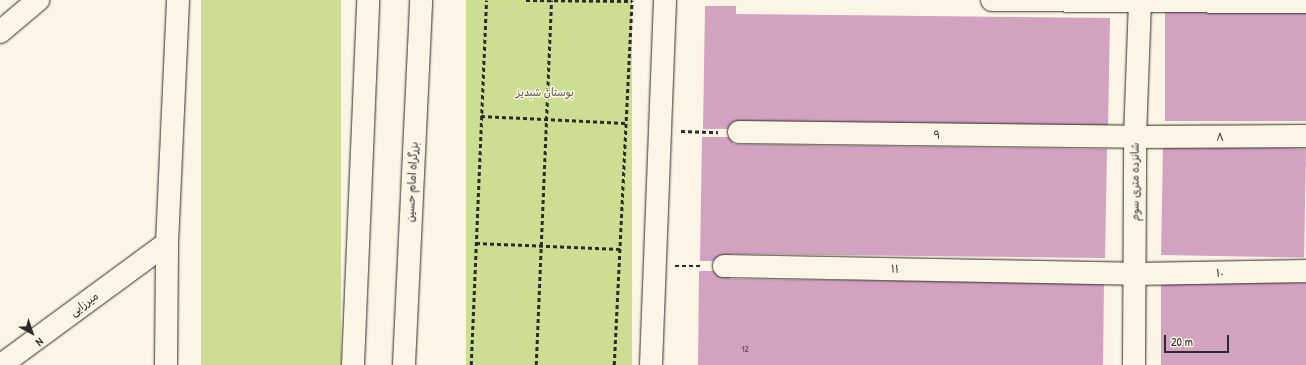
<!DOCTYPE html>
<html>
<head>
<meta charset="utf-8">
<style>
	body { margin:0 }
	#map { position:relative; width:1306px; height:365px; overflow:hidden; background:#fcf5e5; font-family:"Patrick Hand","Playpen Sans Arabic",sans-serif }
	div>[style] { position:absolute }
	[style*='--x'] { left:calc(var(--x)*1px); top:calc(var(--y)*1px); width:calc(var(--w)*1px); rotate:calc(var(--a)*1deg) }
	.green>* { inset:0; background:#cdde92; transform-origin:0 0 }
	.building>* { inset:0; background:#d3a2c0; transform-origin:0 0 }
	.path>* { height:2.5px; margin-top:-1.25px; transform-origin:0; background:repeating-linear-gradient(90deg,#2b2b2b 0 4px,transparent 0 7px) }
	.roads { filter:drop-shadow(0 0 1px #2b2b2b) drop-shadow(0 0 1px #2b2b2b) }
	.minor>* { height:22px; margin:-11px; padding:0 11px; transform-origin:11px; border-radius:11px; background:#fcf5e5 }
	.tertiary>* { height:22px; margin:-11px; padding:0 11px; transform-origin:11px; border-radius:11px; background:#fcf5e5 }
	.trunk>* { height:22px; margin:-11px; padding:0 11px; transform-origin:11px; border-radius:11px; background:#fcf5e5 }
	span { translate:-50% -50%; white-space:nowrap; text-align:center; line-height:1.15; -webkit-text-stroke:3px #fcf5e5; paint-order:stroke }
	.number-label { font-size:9px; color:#554950 }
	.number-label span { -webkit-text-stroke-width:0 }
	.park-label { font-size:11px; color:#545845 }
	.street-label { font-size:11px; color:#2b2b2b }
	.north { position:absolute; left:12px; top:313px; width:40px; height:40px; -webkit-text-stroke:3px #fcf5e5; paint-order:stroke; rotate:140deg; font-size:11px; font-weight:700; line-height:16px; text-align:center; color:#2b2b2b }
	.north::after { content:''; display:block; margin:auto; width:14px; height:18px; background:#2b2b2b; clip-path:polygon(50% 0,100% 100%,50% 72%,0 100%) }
	.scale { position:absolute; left:1164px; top:335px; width:65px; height:18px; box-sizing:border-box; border:2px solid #2b2b2b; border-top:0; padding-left:5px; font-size:12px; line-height:14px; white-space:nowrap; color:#2b2b2b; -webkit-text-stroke:3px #fcf5e5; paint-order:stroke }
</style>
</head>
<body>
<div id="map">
	<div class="green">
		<div style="left:201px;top:0;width:140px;height:365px"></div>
		<div style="left:466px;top:0;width:166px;height:365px"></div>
	</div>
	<div class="building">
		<div style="clip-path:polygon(705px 6px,736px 6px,736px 14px,1110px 18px,1108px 127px,703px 129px)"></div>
		<div style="left:1165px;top:12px;width:141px;height:109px"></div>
		<div style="clip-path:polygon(702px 137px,733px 137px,733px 144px,1107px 149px,1105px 258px,731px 254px,731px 261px,700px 261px)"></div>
		<div style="left:1163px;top:146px;width:143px;height:109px;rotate:1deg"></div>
		<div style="clip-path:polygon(699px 271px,730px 271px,730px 279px,1104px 283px,1103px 365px,698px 365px)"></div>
		<div style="left:1161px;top:283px;width:145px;height:82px"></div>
	</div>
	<div class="path">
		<div style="--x:526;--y:0;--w:106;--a:0.5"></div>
		<div style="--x:481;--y:116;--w:145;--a:2.8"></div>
		<div style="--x:681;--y:131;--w:37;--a:2"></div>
		<div style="--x:476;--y:243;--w:144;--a:2.4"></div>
		<div style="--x:675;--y:266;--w:27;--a:0"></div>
		<div style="--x:471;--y:365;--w:365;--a:-87.6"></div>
		<div style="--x:536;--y:365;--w:365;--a:-87.6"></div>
		<div style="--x:614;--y:365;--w:365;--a:-87.2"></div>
	</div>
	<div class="roads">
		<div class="minor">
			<div style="--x:992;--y:0;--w:314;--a:0.4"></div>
			<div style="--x:0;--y:32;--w:50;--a:-40.1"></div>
			<div style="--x:739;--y:132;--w:396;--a:0.7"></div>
			<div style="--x:1135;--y:137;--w:171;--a:-0.3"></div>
			<div style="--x:724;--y:266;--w:410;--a:1.1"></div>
			<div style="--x:1134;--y:274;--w:172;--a:-1"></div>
			<div style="--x:1;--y:365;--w:206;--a:-36.3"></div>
			<div style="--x:651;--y:365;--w:365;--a:-87.8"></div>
			<div style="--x:1134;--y:365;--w:228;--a:-89.7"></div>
			<div style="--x:1135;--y:137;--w:137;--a:-87.9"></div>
		</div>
		<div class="tertiary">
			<div style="--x:166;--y:365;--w:122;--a:-89.5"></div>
			<div style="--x:167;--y:243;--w:243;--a:-87.4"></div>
		</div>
		<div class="trunk">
			<div style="--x:353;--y:365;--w:365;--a:-87.6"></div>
			<div style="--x:404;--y:365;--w:365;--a:-87.3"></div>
		</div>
	</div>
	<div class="number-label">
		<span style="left:745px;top:349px">12</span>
	</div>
	<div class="park-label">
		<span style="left:545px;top:92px">بوستان شبدیز</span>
	</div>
	<div class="street-label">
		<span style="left:937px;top:135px;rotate:1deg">۹</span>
		<span style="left:1220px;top:137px;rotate:-1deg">۸</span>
		<span style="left:412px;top:182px;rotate:-87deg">بزرگراه امام حسین</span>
		<span style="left:1135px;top:182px;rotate:-90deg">شانزده متری سوم</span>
		<span style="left:895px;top:269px;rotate:1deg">۱۱</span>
		<span style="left:1220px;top:273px;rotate:-1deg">۱۰</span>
		<span style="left:84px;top:304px;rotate:-36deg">میرزایی</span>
	</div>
	<div class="north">N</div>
	<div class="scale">20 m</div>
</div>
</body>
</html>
